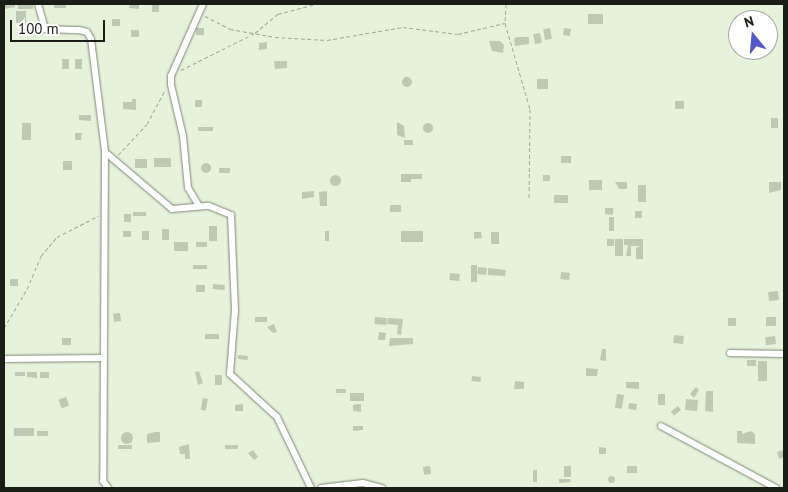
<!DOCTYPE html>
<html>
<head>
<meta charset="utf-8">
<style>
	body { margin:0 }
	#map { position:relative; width:788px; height:492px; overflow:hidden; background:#e7f2db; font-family:"PT Sans",sans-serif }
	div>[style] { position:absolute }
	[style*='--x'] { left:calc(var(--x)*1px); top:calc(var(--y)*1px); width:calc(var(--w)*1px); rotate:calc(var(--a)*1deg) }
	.building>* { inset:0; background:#bec9b3; transform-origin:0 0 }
	.round { border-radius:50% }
	.path>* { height:1px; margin-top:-0.5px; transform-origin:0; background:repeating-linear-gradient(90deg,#9fa896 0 4px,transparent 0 6.5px) }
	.roads { filter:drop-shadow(0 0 1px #7d8873) drop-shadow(0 0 1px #7d8873) }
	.minor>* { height:6px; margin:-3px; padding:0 3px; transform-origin:3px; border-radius:3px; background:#fff }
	span { translate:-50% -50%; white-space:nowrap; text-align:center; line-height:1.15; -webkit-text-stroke:5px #fff; paint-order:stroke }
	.frame { position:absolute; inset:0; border:5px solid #1a1e16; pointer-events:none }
	.north { position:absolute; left:728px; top:10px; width:50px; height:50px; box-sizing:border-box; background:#fff; border:1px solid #a3a5a2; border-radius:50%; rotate:343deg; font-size:14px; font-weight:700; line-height:20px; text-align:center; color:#1a1e16 }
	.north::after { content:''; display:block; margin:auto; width:18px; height:22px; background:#5357ce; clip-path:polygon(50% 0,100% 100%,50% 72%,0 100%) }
	.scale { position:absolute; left:10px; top:20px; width:95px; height:22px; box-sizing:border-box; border:2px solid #1a1e16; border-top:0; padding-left:6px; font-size:15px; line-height:18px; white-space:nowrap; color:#1a1e16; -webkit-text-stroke:4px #fff; paint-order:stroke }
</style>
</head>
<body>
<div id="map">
	<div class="building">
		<div style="clip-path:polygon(4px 4px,15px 4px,15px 7px,4px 9px)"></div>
		<div style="left:18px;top:4px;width:15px;height:5px"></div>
		<div style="left:54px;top:4px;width:12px;height:4px"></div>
		<div style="clip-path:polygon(130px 4px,139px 4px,139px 9px,129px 8px)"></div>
		<div style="left:152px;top:4px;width:7px;height:8px"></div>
		<div style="left:16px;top:11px;width:10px;height:12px"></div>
		<div style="left:603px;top:14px;width:10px;height:15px;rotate:90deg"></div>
		<div style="left:112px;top:19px;width:8px;height:7px"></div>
		<div style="left:196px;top:28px;width:8px;height:7px"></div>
		<div style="left:550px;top:28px;width:11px;height:7px;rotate:80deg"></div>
		<div style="left:564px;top:28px;width:7px;height:7px;rotate:8deg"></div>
		<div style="left:131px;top:30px;width:8px;height:7px"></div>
		<div style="left:540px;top:33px;width:10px;height:7px;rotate:79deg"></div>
		<div style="clip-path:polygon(518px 37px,529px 37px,529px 44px,515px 46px,514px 38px)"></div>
		<div style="clip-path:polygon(489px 41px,500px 41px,504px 45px,503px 53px,492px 51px)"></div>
		<div style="clip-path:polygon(267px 42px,267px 49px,259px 50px,259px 43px)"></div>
		<div style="left:62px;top:59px;width:7px;height:10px"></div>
		<div style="left:75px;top:59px;width:7px;height:10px"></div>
		<div style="clip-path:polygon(274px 61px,287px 61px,287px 68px,275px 69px)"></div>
		<div class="round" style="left:402px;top:77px;width:10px;height:10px"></div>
		<div style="left:537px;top:79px;width:11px;height:10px"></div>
		<div style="clip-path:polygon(132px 99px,136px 99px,136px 110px,123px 109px,123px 102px,132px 102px)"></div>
		<div style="left:195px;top:100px;width:7px;height:7px"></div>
		<div style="left:675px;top:101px;width:9px;height:8px"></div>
		<div style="clip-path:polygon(79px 115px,91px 115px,91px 121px,79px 120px)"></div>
		<div style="left:771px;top:118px;width:7px;height:10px"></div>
		<div style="clip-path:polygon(397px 122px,404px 126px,405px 138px,397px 135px)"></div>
		<div class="round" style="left:423px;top:123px;width:10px;height:10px"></div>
		<div style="left:22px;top:123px;width:9px;height:17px"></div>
		<div style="left:198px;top:127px;width:15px;height:4px"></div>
		<div style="clip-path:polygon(75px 133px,82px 133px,81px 140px,75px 140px)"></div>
		<div style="left:413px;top:140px;width:5px;height:9px;rotate:90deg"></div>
		<div style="left:561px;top:156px;width:10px;height:7px"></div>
		<div style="left:154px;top:158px;width:17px;height:9px"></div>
		<div style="left:135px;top:159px;width:12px;height:9px"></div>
		<div style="left:63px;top:161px;width:9px;height:9px"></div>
		<div class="round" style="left:201px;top:163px;width:10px;height:10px"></div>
		<div style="left:230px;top:168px;width:5px;height:11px;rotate:90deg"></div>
		<div style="left:401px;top:174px;width:10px;height:8px"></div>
		<div style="left:411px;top:174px;width:11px;height:5px"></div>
		<div class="round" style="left:329.5px;top:174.5px;width:11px;height:11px"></div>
		<div style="left:543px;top:175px;width:7px;height:6px"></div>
		<div style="left:589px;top:180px;width:13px;height:10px"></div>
		<div style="clip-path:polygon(615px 182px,627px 182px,627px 189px,619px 189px)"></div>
		<div style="clip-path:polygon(769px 182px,781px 182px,781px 190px,769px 193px)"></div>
		<div style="left:638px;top:185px;width:8px;height:17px"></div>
		<div style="clip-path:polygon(314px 191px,314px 197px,302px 199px,302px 192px)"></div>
		<div style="clip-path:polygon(327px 191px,327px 206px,320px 206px,319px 192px)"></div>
		<div style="left:568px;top:195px;width:8px;height:14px;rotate:90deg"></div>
		<div style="left:390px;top:205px;width:11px;height:7px"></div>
		<div style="clip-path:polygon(605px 208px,613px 208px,613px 215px,605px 214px)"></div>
		<div style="left:635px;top:211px;width:7px;height:7px"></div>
		<div style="left:133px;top:212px;width:13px;height:4px"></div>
		<div style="left:124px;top:214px;width:7px;height:8px"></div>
		<div style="left:609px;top:217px;width:5px;height:14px"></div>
		<div style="left:209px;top:226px;width:8px;height:15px"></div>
		<div style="left:162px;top:229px;width:7px;height:11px"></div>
		<div style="left:123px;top:231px;width:8px;height:6px"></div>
		<div style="left:142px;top:231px;width:7px;height:9px"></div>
		<div style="left:325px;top:231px;width:4px;height:10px"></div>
		<div style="left:401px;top:231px;width:22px;height:11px"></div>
		<div style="clip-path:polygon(474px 232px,481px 232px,482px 238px,474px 239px)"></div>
		<div style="left:499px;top:232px;width:12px;height:8px;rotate:90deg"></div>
		<div style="left:607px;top:239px;width:7px;height:7px"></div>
		<div style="left:615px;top:239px;width:8px;height:17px"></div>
		<div style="clip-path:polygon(624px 239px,643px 239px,643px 259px,636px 259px,636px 248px,640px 246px,631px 246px,631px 256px,626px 256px,628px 245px,624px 245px)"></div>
		<div style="left:174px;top:242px;width:14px;height:9px"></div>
		<div style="left:196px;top:242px;width:11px;height:5px"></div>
		<div style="left:193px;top:265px;width:14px;height:4px"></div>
		<div style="left:471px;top:265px;width:6px;height:17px"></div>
		<div style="left:478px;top:267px;width:9px;height:7px;rotate:6deg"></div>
		<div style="clip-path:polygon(488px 268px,506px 270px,505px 276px,488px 275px)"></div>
		<div style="left:561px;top:272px;width:9px;height:7px;rotate:6deg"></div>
		<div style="left:450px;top:273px;width:10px;height:7px;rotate:6deg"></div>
		<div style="left:10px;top:279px;width:8px;height:7px"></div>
		<div style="left:213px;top:284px;width:12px;height:5px;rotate:5deg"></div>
		<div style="left:196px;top:285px;width:9px;height:7px"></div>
		<div style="left:778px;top:291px;width:9px;height:10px;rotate:84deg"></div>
		<div style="left:120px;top:313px;width:8px;height:7px;rotate:83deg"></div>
		<div style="left:255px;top:317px;width:12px;height:5px"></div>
		<div style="left:375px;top:317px;width:12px;height:7px;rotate:5deg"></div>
		<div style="left:766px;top:317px;width:10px;height:9px"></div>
		<div style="clip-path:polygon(388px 318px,403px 319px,401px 335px,397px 334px,398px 325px,387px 324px)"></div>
		<div style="left:736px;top:318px;width:8px;height:8px;rotate:90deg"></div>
		<div style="clip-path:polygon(274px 324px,277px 332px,273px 333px,267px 327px)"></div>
		<div style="clip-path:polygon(379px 332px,386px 333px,385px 340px,378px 340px)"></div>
		<div style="left:205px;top:334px;width:14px;height:5px"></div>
		<div style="left:674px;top:335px;width:10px;height:8px;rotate:6deg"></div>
		<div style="left:775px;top:336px;width:8px;height:10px;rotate:83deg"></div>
		<div style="left:62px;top:338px;width:9px;height:7px"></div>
		<div style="clip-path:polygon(390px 338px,413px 338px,413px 344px,389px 346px)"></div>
		<div style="clip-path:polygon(602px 349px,606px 349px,606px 361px,600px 360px)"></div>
		<div style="left:238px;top:355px;width:10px;height:4px;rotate:6deg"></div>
		<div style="left:747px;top:360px;width:9px;height:6px"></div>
		<div style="left:758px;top:361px;width:9px;height:20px"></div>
		<div style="clip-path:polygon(586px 368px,598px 369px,597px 376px,586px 376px)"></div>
		<div style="clip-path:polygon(199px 371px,203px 383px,198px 385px,195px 372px)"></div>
		<div style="left:15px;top:372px;width:10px;height:4px"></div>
		<div style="clip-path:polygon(27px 372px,37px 372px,37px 378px,27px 377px)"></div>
		<div style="left:40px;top:372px;width:9px;height:6px"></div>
		<div style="left:215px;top:375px;width:7px;height:10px"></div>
		<div style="left:472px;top:376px;width:9px;height:5px;rotate:6deg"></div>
		<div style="clip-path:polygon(515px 381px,524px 382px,524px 389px,514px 389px)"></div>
		<div style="clip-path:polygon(626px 382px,639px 382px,639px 389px,626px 388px)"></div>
		<div style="clip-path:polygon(696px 387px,699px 390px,694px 398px,690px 394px)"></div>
		<div style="left:346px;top:389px;width:4px;height:10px;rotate:90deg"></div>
		<div style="clip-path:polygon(706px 391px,713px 391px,713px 412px,705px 411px)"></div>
		<div style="left:350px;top:393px;width:14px;height:8px"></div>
		<div style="left:617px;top:394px;width:7px;height:14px;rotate:8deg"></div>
		<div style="left:658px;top:394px;width:7px;height:11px"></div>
		<div style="left:66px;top:397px;width:9px;height:8px;rotate:69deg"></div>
		<div style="left:203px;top:398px;width:5px;height:12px;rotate:11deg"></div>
		<div style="left:686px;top:399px;width:12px;height:11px;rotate:5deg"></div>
		<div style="left:629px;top:403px;width:8px;height:6px;rotate:7deg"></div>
		<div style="clip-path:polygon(243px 404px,243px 411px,235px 411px,235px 405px)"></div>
		<div style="clip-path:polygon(357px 404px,361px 404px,361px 412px,353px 411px,353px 405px)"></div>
		<div style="left:678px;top:406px;width:5px;height:9px;rotate:53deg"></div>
		<div style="clip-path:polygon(353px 426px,363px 426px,363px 430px,353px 431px)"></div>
		<div style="left:14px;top:428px;width:20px;height:8px"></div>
		<div style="left:37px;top:431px;width:11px;height:5px"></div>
		<div style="clip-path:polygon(737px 431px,742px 431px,742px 434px,751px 431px,755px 434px,755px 444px,737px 443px)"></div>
		<div class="round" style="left:121px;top:432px;width:12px;height:12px"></div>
		<div style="clip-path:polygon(155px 432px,160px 432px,160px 442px,147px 443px,147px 434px)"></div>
		<div style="clip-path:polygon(189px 444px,190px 459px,185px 459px,185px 454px,180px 454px,179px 447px)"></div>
		<div style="left:118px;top:445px;width:14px;height:4px"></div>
		<div style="left:225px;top:445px;width:13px;height:4px"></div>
		<div style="clip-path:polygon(599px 447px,606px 448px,606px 454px,599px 454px)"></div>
		<div style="clip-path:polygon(253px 450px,258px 457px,254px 460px,248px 453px)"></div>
		<div style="clip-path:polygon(784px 450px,784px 457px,779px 459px,777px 452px)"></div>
		<div style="left:430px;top:466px;width:8px;height:7px;rotate:83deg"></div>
		<div style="left:564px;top:466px;width:7px;height:11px"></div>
		<div style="left:627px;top:466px;width:10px;height:7px"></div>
		<div style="left:533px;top:470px;width:4px;height:12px"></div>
		<div class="round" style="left:607.5px;top:475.5px;width:7px;height:7px"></div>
		<div style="clip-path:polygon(559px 479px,570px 479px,571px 482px,559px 483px)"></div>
	</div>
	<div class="path">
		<div style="--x:506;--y:4;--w:19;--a:93"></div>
		<div style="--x:505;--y:23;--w:90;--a:73.8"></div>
		<div style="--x:530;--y:109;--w:89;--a:90.6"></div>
		<div style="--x:205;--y:16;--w:28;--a:27"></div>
		<div style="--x:230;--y:29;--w:46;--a:10.1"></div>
		<div style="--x:275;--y:37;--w:52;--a:3.3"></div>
		<div style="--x:327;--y:40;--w:77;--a:-9.7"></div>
		<div style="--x:403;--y:27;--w:55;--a:7.3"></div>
		<div style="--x:458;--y:34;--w:48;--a:-13.2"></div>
		<div style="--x:181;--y:70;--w:83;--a:-26.6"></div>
		<div style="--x:255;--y:33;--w:30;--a:-40"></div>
		<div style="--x:278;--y:14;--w:38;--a:-15"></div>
		<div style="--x:118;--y:155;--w:42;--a:-46.9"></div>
		<div style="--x:147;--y:124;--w:38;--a:-62"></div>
		<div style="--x:4;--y:328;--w:45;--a:-59.5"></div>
		<div style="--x:27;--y:289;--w:36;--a:-67"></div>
		<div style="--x:41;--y:256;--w:25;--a:-50"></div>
		<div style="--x:57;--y:237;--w:46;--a:-27.1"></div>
	</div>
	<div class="roads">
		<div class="minor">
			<div style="--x:38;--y:4;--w:26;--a:74"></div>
			<div style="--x:45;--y:29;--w:34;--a:2"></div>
			<div style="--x:79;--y:30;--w:8;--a:14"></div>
			<div style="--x:87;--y:32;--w:8;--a:60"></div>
			<div style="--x:91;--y:39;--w:114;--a:82.9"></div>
			<div style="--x:105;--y:152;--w:88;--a:40.4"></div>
			<div style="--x:172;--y:209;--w:37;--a:-5"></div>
			<div style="--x:209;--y:206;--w:24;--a:22"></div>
			<div style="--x:231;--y:215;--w:95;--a:87.6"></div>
			<div style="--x:235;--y:310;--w:64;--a:94.5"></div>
			<div style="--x:230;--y:374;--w:64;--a:42.5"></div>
			<div style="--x:277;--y:417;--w:79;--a:64.4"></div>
			<div style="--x:105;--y:152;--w:329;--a:90.3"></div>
			<div style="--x:103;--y:481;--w:9;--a:54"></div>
			<div style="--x:199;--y:206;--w:21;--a:-121"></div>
			<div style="--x:188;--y:188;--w:52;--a:-95.5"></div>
			<div style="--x:183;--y:136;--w:52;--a:-103.2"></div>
			<div style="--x:171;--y:85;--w:9;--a:-90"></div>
			<div style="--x:171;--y:76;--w:79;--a:-66"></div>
			<div style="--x:730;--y:353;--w:54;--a:1.1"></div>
			<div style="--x:4;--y:359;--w:99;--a:-0.6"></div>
			<div style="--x:661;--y:426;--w:131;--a:28.3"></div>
			<div style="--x:321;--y:488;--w:42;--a:-6.8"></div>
			<div style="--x:363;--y:483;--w:20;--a:15"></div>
		</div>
	</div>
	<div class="frame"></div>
	<div class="north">N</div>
	<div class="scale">100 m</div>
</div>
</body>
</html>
